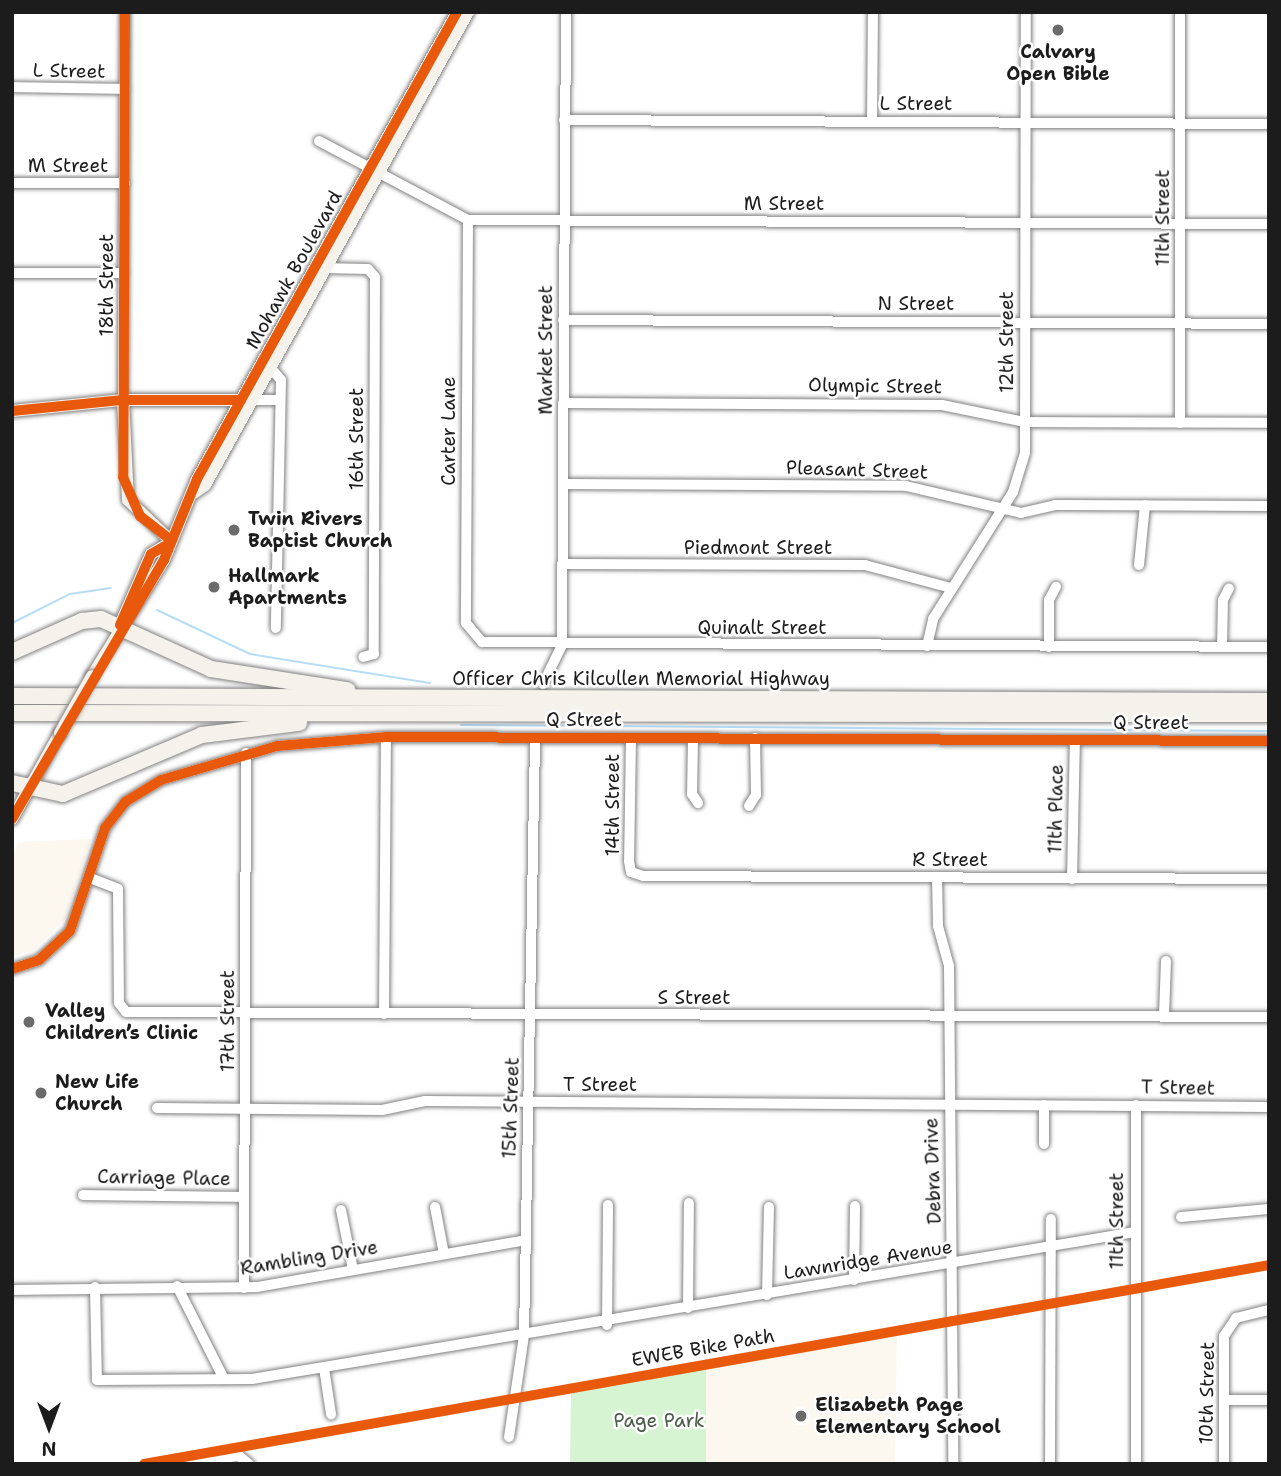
<!DOCTYPE html>
<html>
<head>
<meta charset="utf-8">
<style>
	body { margin:0 }
	#map { position:relative; width:1281px; height:1476px; overflow:hidden; background:#fff; font-family:"Shantell Sans",sans-serif }
	div>[style] { position:absolute }
	[style*='--x'] { left:calc(var(--x)*1px); top:calc(var(--y)*1px); width:calc(var(--w)*1px); rotate:calc(var(--a)*1deg) }
	.built>* { inset:0; background:#fcf7ef }
	.green>* { inset:0; background:#d6f4d2 }
	.stream>* { height:2px; margin:-1px; padding:0 1px; transform-origin:1px; border-radius:1px; background:#b5ddf8 }
	.roads { filter:drop-shadow(0 0 2px #828282) drop-shadow(0 0 2px #828282) }
	.minor>* { height:10px; margin:-5px; padding:0 5px; transform-origin:5px; border-radius:5px; background:#fff }
	.major>* { height:12px; margin:-6px; padding:0 6px; transform-origin:6px; border-radius:6px; background:#f5f1eb }
	.highway>* { height:16px; margin:-8px; padding:0 8px; transform-origin:8px; border-radius:8px; background:#f5f1eb }
	.bridges { filter:drop-shadow(0 0 2px #828282) drop-shadow(0 0 2px #828282) }
	.major-bridge>* { height:12px; margin:-6px; padding:0 6px; transform-origin:6px; border-radius:6px; background:#f5f1eb }
	.cycleway>* { height:10px; margin:-5px; padding:0 5px; transform-origin:5px; border-radius:5px; background:#e8590c }
	.dots>* { width:19px; height:19px; translate:-50% -50%; box-sizing:border-box; border:4px solid #fff; border-radius:50% }
	span { translate:-50% -50%; white-space:nowrap; text-align:center; line-height:1.15; -webkit-text-stroke:5px #fff; paint-order:stroke }
	.poi-label { font-size:19px; color:#1c1c1c; font-weight:700 }
	.left { translate:0 -50%; text-align:left }
	.street-label { font-size:19px; color:#1c1c1c }
	.park-label { font-size:19px; color:#4a5a48 }
	.frame { position:absolute; inset:0; border:14px solid #1c1c1c; pointer-events:none }
	.north { position:absolute; left:14px; top:1392px; width:70px; height:70px; -webkit-text-stroke:5px #fff; paint-order:stroke; rotate:180deg; font-size:19px; font-weight:700; line-height:28px; text-align:center; color:#1c1c1c }
	.north::after { content:''; display:block; margin:auto; width:24px; height:32px; background:#1c1c1c; clip-path:polygon(50% 0,100% 100%,50% 72%,0 100%) }
</style>
</head>
<body>
<div id="map">
	<div class="built">
		<div style="clip-path:polygon(91px 839px,66px 918px,34px 950px,13px 956px,12px 857px,18px 842px)"></div>
		<div style="clip-path:polygon(897px 1333px,895px 1464px,706px 1464px,706px 1369px)"></div>
	</div>
	<div class="green">
		<div style="clip-path:polygon(706px 1369px,706px 1464px,570px 1464px,571px 1392px)"></div>
	</div>
	<div class="stream">
		<div style="--x:157;--y:610;--w:103;--a:25.3"></div>
		<div style="--x:250;--y:654;--w:182;--a:9.2"></div>
		<div style="--x:12;--y:623;--w:65;--a:-26.6"></div>
		<div style="--x:70;--y:594;--w:41;--a:-8.3"></div>
		<div style="--x:461;--y:725;--w:808;--a:0.43"></div>
	</div>
	<div class="roads">
		<div class="minor">
			<div style="--x:1180;--y:12;--w:411;--a:90"></div>
			<div style="--x:12;--y:87;--w:113;--a:1"></div>
			<div style="--x:564;--y:120;--w:705;--a:0.33"></div>
			<div style="--x:872;--y:122;--w:110;--a:-89.5"></div>
			<div style="--x:319;--y:141;--w:169;--a:27.9"></div>
			<div style="--x:468;--y:220;--w:801;--a:0.29"></div>
			<div style="--x:12;--y:183;--w:113;--a:0"></div>
			<div style="--x:468;--y:220;--w:403;--a:90.3"></div>
			<div style="--x:466;--y:623;--w:25;--a:50"></div>
			<div style="--x:482;--y:642;--w:787;--a:0.36"></div>
			<div style="--x:321;--y:268;--w:47;--a:1.2"></div>
			<div style="--x:368;--y:269;--w:11;--a:49"></div>
			<div style="--x:375;--y:277;--w:377;--a:90.2"></div>
			<div style="--x:374;--y:654;--w:11;--a:165"></div>
			<div style="--x:12;--y:273;--w:112;--a:0"></div>
			<div style="--x:563;--y:320;--w:706;--a:0.32"></div>
			<div style="--x:270;--y:367;--w:17;--a:50"></div>
			<div style="--x:281;--y:380;--w:248;--a:91.2"></div>
			<div style="--x:123;--y:400;--w:388;--a:-89.7"></div>
			<div style="--x:252;--y:400;--w:28;--a:0"></div>
			<div style="--x:563;--y:403;--w:379;--a:0.3"></div>
			<div style="--x:942;--y:405;--w:85;--a:11.6"></div>
			<div style="--x:1025;--y:422;--w:244;--a:0.2"></div>
			<div style="--x:563;--y:484;--w:343;--a:0.3"></div>
			<div style="--x:906;--y:486;--w:118;--a:13.2"></div>
			<div style="--x:1021;--y:513;--w:35;--a:-13"></div>
			<div style="--x:1055;--y:505;--w:214;--a:0.3"></div>
			<div style="--x:562;--y:564;--w:303;--a:0.2"></div>
			<div style="--x:865;--y:565;--w:89;--a:15"></div>
			<div style="--x:1139;--y:565;--w:60;--a:-84.3"></div>
			<div style="--x:927;--y:646;--w:28;--a:-77"></div>
			<div style="--x:933;--y:619;--w:150;--a:-57.8"></div>
			<div style="--x:1013;--y:492;--w:41;--a:-72.9"></div>
			<div style="--x:1025;--y:453;--w:441;--a:-89.9"></div>
			<div style="--x:1049;--y:647;--w:47;--a:-90"></div>
			<div style="--x:1049;--y:600;--w:15;--a:-62"></div>
			<div style="--x:1222;--y:647;--w:47;--a:-88.8"></div>
			<div style="--x:1223;--y:600;--w:13;--a:-63"></div>
			<div style="--x:543;--y:684;--w:43;--a:-64"></div>
			<div style="--x:562;--y:645;--w:633;--a:-89.64"></div>
			<div style="--x:631;--y:738;--w:123;--a:90.9"></div>
			<div style="--x:629;--y:861;--w:11;--a:80"></div>
			<div style="--x:631;--y:872;--w:13;--a:18"></div>
			<div style="--x:643;--y:876;--w:626;--a:0.27"></div>
			<div style="--x:693;--y:739;--w:55;--a:91"></div>
			<div style="--x:692;--y:794;--w:11;--a:56"></div>
			<div style="--x:749;--y:806;--w:13;--a:-58"></div>
			<div style="--x:756;--y:795;--w:57;--a:-91"></div>
			<div style="--x:937;--y:877;--w:49;--a:88.8"></div>
			<div style="--x:938;--y:926;--w:41;--a:74.6"></div>
			<div style="--x:949;--y:966;--w:498;--a:89.5"></div>
			<div style="--x:90;--y:878;--w:30;--a:21"></div>
			<div style="--x:118;--y:889;--w:114;--a:89.5"></div>
			<div style="--x:119;--y:1003;--w:11;--a:52"></div>
			<div style="--x:126;--y:1012;--w:1143;--a:0.25"></div>
			<div style="--x:1072;--y:879;--w:139;--a:-88.8"></div>
			<div style="--x:12;--y:969;--w:28;--a:-18"></div>
			<div style="--x:39;--y:960;--w:42;--a:-43.1"></div>
			<div style="--x:70;--y:931;--w:109;--a:-71.2"></div>
			<div style="--x:105;--y:828;--w:33;--a:-52"></div>
			<div style="--x:125;--y:802;--w:42;--a:-31.4"></div>
			<div style="--x:161;--y:780;--w:121;--a:-16.3"></div>
			<div style="--x:277;--y:746;--w:109;--a:-4.7"></div>
			<div style="--x:386;--y:737;--w:883;--a:0.26"></div>
			<div style="--x:384;--y:1014;--w:277;--a:-89.6"></div>
			<div style="--x:1164;--y:1015;--w:54;--a:-87.9"></div>
			<div style="--x:1044;--y:1105;--w:39;--a:90"></div>
			<div style="--x:1136;--y:1105;--w:359;--a:90"></div>
			<div style="--x:157;--y:1108;--w:225;--a:0.5"></div>
			<div style="--x:382;--y:1110;--w:44;--a:-11.8"></div>
			<div style="--x:425;--y:1101;--w:844;--a:0.41"></div>
			<div style="--x:83;--y:1195;--w:161;--a:0.7"></div>
			<div style="--x:435;--y:1207;--w:48;--a:79.2"></div>
			<div style="--x:341;--y:1210;--w:61;--a:78.7"></div>
			<div style="--x:1181;--y:1217;--w:88;--a:-5.2"></div>
			<div style="--x:854;--y:1280;--w:74;--a:-89.2"></div>
			<div style="--x:177;--y:1286;--w:104;--a:63.2"></div>
			<div style="--x:95;--y:1287;--w:93;--a:88.8"></div>
			<div style="--x:97;--y:1380;--w:155;--a:-0.4"></div>
			<div style="--x:252;--y:1379;--w:895;--a:-9.45"></div>
			<div style="--x:244;--y:1288;--w:535;--a:-89.79"></div>
			<div style="--x:12;--y:1290;--w:245;--a:-0.7"></div>
			<div style="--x:257;--y:1287;--w:273;--a:-9.9"></div>
			<div style="--x:767;--y:1295;--w:88;--a:-88.7"></div>
			<div style="--x:688;--y:1308;--w:105;--a:-89.5"></div>
			<div style="--x:607;--y:1325;--w:120;--a:-89.5"></div>
			<div style="--x:324;--y:1368;--w:47;--a:81.3"></div>
			<div style="--x:1224;--y:1400;--w:45;--a:0"></div>
			<div style="--x:509;--y:1437;--w:103;--a:-81.6"></div>
			<div style="--x:524;--y:1335;--w:597;--a:-88.94"></div>
			<div style="--x:181;--y:1464;--w:59;--a:-7.9"></div>
			<div style="--x:239;--y:1456;--w:13;--a:39"></div>
			<div style="--x:1050;--y:1464;--w:245;--a:-89.8"></div>
			<div style="--x:1224;--y:1464;--w:128;--a:-90"></div>
			<div style="--x:1224;--y:1336;--w:22;--a:-56"></div>
			<div style="--x:1236;--y:1318;--w:34;--a:-14"></div>
		</div>
		<div class="major">
			<div style="--x:123;--y:400;--w:100;--a:87.1"></div>
			<div style="--x:128;--y:500;--w:57;--a:43.6"></div>
			<div style="--x:12;--y:411;--w:112;--a:-5.7"></div>
			<div style="--x:123;--y:400;--w:123;--a:0"></div>
			<div style="--x:194;--y:493;--w:14;--a:-36"></div>
			<div style="--x:205;--y:485;--w:541;--a:-60.92"></div>
			<div style="--x:120;--y:625;--w:77;--a:-66.4"></div>
			<div style="--x:151;--y:554;--w:16;--a:-30"></div>
			<div style="--x:92;--y:676;--w:137;--a:-58.2"></div>
			<div style="--x:164;--y:560;--w:87;--a:-67.8"></div>
			<div style="--x:197;--y:479;--w:534;--a:-60.89"></div>
			<div style="--x:12;--y:819;--w:98;--a:-60.8"></div>
		</div>
		<div class="highway">
			<div style="--x:12;--y:652;--w:77;--a:-23.9"></div>
			<div style="--x:82;--y:621;--w:19;--a:-6"></div>
			<div style="--x:101;--y:619;--w:121;--a:24.4"></div>
			<div style="--x:211;--y:669;--w:138;--a:8.8"></div>
			<div style="--x:12;--y:696;--w:1257;--a:0.23"></div>
			<div style="--x:12;--y:713;--w:1257;--a:0.05"></div>
			<div style="--x:12;--y:783;--w:52;--a:12.2"></div>
			<div style="--x:63;--y:794;--w:151;--a:-23"></div>
			<div style="--x:202;--y:735;--w:98;--a:-7.1"></div>
		</div>
	</div>
	<div class="bridges">
		<div class="major-bridge">
			<div style="--x:60;--y:733;--w:65;--a:-60.7"></div>
		</div>
	</div>
	<div class="cycleway">
		<div style="--x:125;--y:12;--w:465;--a:90.2"></div>
		<div style="--x:123;--y:477;--w:43;--a:66.4"></div>
		<div style="--x:140;--y:516;--w:37;--a:38"></div>
		<div style="--x:12;--y:411;--w:112;--a:-5.7"></div>
		<div style="--x:123;--y:400;--w:118;--a:0"></div>
		<div style="--x:120;--y:625;--w:77;--a:-66.4"></div>
		<div style="--x:151;--y:554;--w:16;--a:-30"></div>
		<div style="--x:12;--y:819;--w:300;--a:-59.6"></div>
		<div style="--x:164;--y:560;--w:87;--a:-67.8"></div>
		<div style="--x:197;--y:479;--w:534;--a:-60.89"></div>
		<div style="--x:12;--y:969;--w:28;--a:-18"></div>
		<div style="--x:39;--y:960;--w:42;--a:-43.1"></div>
		<div style="--x:70;--y:931;--w:109;--a:-71.2"></div>
		<div style="--x:105;--y:828;--w:33;--a:-52"></div>
		<div style="--x:125;--y:802;--w:42;--a:-31.4"></div>
		<div style="--x:161;--y:780;--w:121;--a:-16.3"></div>
		<div style="--x:277;--y:746;--w:109;--a:-4.7"></div>
		<div style="--x:386;--y:737;--w:883;--a:0.26"></div>
		<div style="--x:144;--y:1464;--w:1142;--a:-10.03"></div>
	</div>
	<div class="dots">
		<div style="left:1058px;top:30px;background:#6b6b6b"></div>
		<div style="left:234px;top:530px;background:#6b6b6b"></div>
		<div style="left:214px;top:587px;background:#6b6b6b"></div>
		<div style="left:29px;top:1022px;background:#6b6b6b"></div>
		<div style="left:41px;top:1093px;background:#6b6b6b"></div>
		<div style="left:801px;top:1416px;background:#6b6b6b"></div>
	</div>
	<div class="poi-label">
		<span style="left:1058px;top:63px">Calvary<br>Open Bible</span>
		<span class="left" style="left:248px;top:530px">Twin Rivers<br>Baptist Church</span>
		<span class="left" style="left:228px;top:587px">Hallmark<br>Apartments</span>
		<span class="left" style="left:45px;top:1022px">Valley<br>Children’s Clinic</span>
		<span class="left" style="left:55px;top:1093px">New Life<br>Church</span>
		<span class="left" style="left:815px;top:1416px">Elizabeth Page<br>Elementary School</span>
	</div>
	<div class="street-label">
		<span style="left:69px;top:71px;rotate:1deg">L Street</span>
		<span style="left:916px;top:104px">L Street</span>
		<span style="left:68px;top:166px">M Street</span>
		<span style="left:784px;top:204px">M Street</span>
		<span style="left:1163px;top:218px;rotate:-90deg">11th Street</span>
		<span style="left:294px;top:270px;rotate:-61deg">Mohawk Boulevard</span>
		<span style="left:107px;top:285px;rotate:-90deg">18th Street</span>
		<span style="left:916px;top:304px">N Street</span>
		<span style="left:1007px;top:342px;rotate:-90deg">12th Street</span>
		<span style="left:546px;top:350px;rotate:-90deg">Market Street</span>
		<span style="left:875px;top:386px;rotate:1deg">Olympic Street</span>
		<span style="left:449px;top:431px;rotate:-90deg">Carter Lane</span>
		<span style="left:357px;top:439px;rotate:-90deg">16th Street</span>
		<span style="left:857px;top:470px;rotate:2deg">Pleasant Street</span>
		<span style="left:758px;top:548px">Piedmont Street</span>
		<span style="left:762px;top:628px">Quinalt Street</span>
		<span style="left:641px;top:679px">Officer Chris Kilcullen Memorial Highway</span>
		<span style="left:584px;top:720px">Q Street</span>
		<span style="left:1151px;top:723px">Q Street</span>
		<span style="left:613px;top:805px;rotate:-90deg">14th Street</span>
		<span style="left:1056px;top:809px;rotate:-89deg">11th Place</span>
		<span style="left:950px;top:860px">R Street</span>
		<span style="left:694px;top:998px">S Street</span>
		<span style="left:228px;top:1021px;rotate:-90deg">17th Street</span>
		<span style="left:600px;top:1085px">T Street</span>
		<span style="left:1178px;top:1088px;rotate:1deg">T Street</span>
		<span style="left:511px;top:1108px;rotate:-88deg">15th Street</span>
		<span style="left:933px;top:1171px;rotate:-92deg">Debra Drive</span>
		<span style="left:164px;top:1178px;rotate:1deg">Carriage Place</span>
		<span style="left:1117px;top:1221px;rotate:-90deg">11th Street</span>
		<span style="left:309px;top:1258px;rotate:-9deg">Rambling Drive</span>
		<span style="left:868px;top:1260px;rotate:-9deg">Lawnridge Avenue</span>
		<span style="left:703px;top:1348px;rotate:-10deg">EWEB Bike Path</span>
		<span style="left:1207px;top:1393px;rotate:-89deg">10th Street</span>
	</div>
	<div class="park-label">
		<span style="left:659px;top:1421px">Page Park</span>
	</div>
	<div class="frame"></div>
	<div class="north">N</div>
</div>
</body>
</html>
